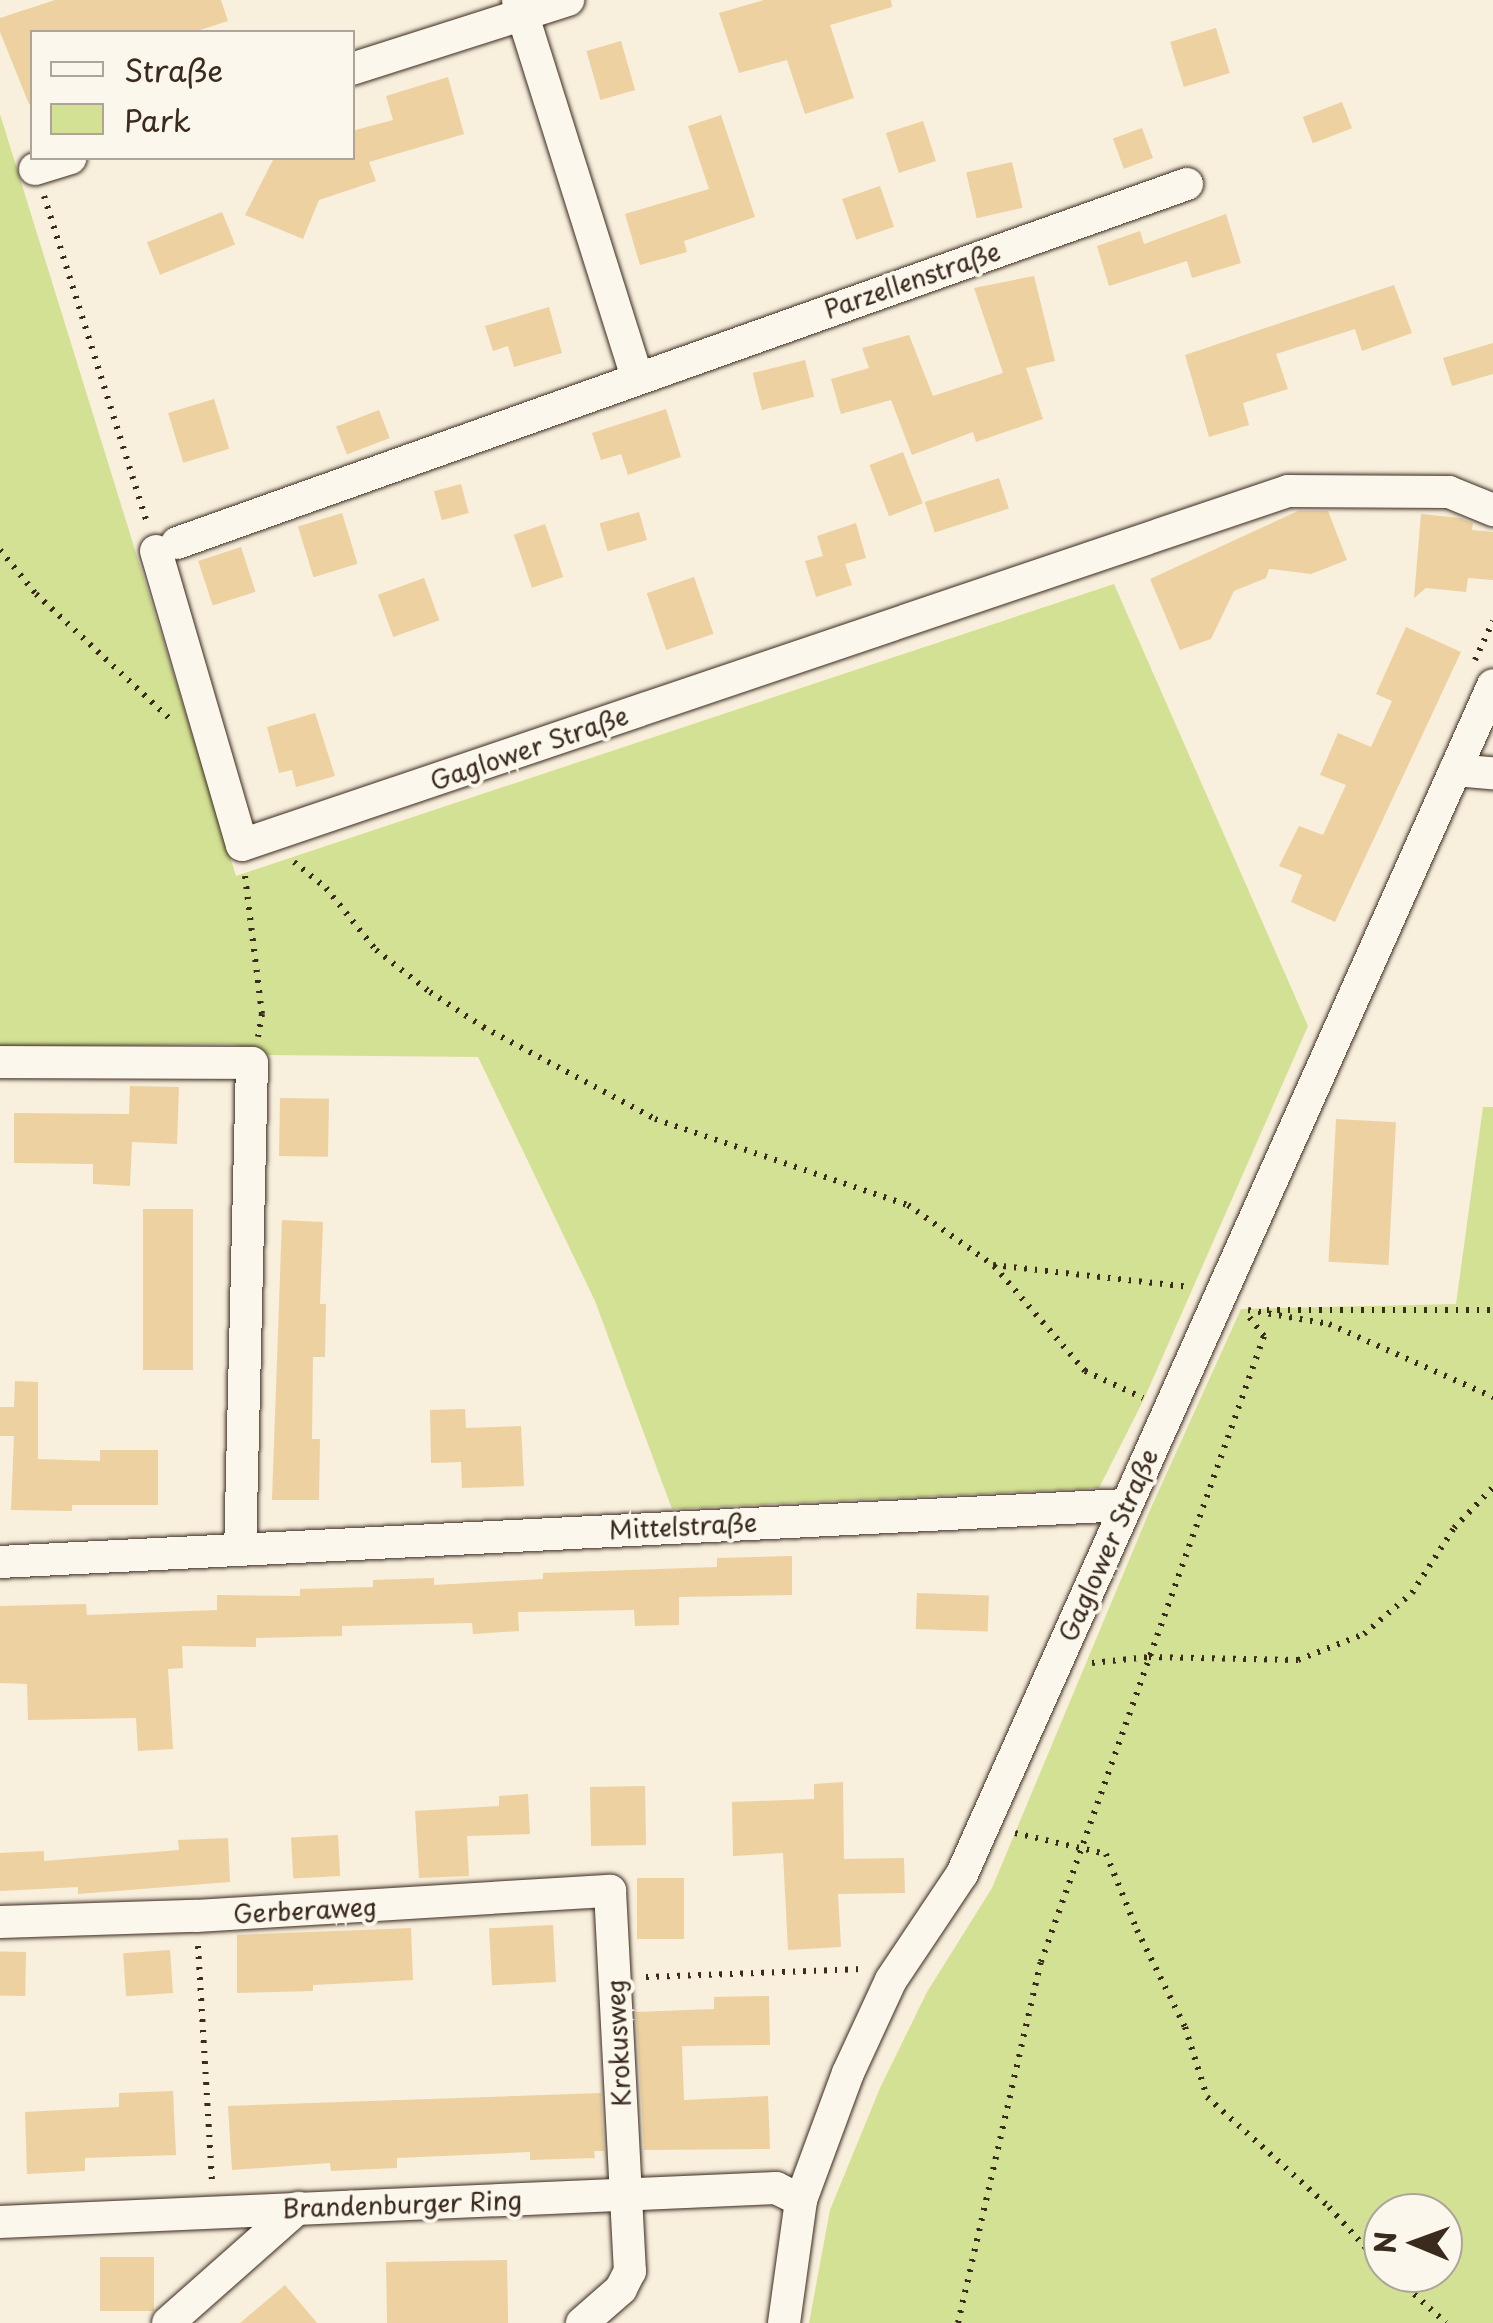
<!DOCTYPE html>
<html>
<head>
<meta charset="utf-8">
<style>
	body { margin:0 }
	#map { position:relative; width:1493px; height:2323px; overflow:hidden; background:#f8efdd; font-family:"Playpen Sans",sans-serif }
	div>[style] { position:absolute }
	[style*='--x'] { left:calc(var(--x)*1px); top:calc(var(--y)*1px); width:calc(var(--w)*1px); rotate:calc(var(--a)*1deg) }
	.green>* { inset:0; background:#d3e194 }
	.building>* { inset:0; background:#edd1a1; transform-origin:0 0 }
	.path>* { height:6px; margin-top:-3px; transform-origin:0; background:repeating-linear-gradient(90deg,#3b2a1e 0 2.5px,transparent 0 10.5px) }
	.roads { filter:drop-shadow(0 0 2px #3b2a1e) drop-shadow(0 0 2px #3b2a1e) }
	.minor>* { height:32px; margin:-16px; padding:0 16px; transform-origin:16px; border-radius:16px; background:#fbf7ec }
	span { translate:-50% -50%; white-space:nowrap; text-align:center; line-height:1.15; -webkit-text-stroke:8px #fbf7ec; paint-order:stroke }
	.street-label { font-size:25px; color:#3b2a1e }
	.legend { position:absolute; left:30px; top:30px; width:325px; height:130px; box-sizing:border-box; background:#fbf7ec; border:2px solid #aea59a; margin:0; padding:12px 18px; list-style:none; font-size:30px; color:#3b2a1e }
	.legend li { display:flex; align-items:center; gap:20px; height:50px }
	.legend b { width:50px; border:2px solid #aea59a }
	.north { position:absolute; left:1363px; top:2193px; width:100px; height:100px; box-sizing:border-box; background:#fbf7ec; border:2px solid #aea59a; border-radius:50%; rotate:271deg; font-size:28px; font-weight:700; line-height:40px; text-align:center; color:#3b2a1e }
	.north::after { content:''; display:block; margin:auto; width:35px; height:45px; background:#3b2a1e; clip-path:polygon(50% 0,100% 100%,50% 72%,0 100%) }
</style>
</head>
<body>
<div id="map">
	<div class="green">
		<div style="clip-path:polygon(0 114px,236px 876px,1114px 584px,1308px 1026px,1144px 1399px,1099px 1488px,672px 1509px,595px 1301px,478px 1057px,269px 1055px,233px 1044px,0 1047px)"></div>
		<div style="clip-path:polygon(evenodd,1483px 1107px,1493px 1107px,1493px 2323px,809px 2323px,830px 2210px,880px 2088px,927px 1992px,992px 1888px,1150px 1510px,1241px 1309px,1456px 1304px,1483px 1107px,1383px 2213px,1443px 2213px,1443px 2273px,1383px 2273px,1383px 2213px)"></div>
	</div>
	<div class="building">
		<div style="clip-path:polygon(55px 0,221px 0,228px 21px,194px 32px,32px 32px,32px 104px,29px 104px,0 32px,0 18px)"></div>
		<div style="clip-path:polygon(764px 0,891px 0,892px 7px,830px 25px,854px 98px,805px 114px,787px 60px,739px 73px,719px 13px)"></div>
		<div style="left:1216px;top:28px;width:47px;height:48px;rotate:73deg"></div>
		<div style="left:621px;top:41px;width:51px;height:36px;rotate:74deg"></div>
		<div style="clip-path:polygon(448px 77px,464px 134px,369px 162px,376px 181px,319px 200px,303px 239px,245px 215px,274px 158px,352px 158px,352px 131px,393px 120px,386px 96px)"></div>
		<div style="left:1342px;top:102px;width:28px;height:42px;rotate:69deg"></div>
		<div style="clip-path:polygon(721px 115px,755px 217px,684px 241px,687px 252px,640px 265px,625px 214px,709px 189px,688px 126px)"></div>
		<div style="left:923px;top:121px;width:42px;height:39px;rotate:72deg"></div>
		<div style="left:1142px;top:128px;width:32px;height:31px;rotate:70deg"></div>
		<div style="left:1012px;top:162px;width:47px;height:47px;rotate:77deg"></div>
		<div style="left:880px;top:186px;width:43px;height:40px;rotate:71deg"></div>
		<div style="left:222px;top:212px;width:35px;height:81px;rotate:68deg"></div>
		<div style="clip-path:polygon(1226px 214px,1241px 263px,1192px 278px,1187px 261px,1109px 286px,1097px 246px,1140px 231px,1144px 244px)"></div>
		<div style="clip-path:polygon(1034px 276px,1055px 361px,1026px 368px,1043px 419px,976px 442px,973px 432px,912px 455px,891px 400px,841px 414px,831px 379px,869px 368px,862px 348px,909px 335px,933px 396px,1003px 373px,974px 288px)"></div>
		<div style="clip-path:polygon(1394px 285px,1412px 333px,1362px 351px,1355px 329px,1276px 354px,1288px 389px,1243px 403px,1249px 425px,1209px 437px,1185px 355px)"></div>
		<div style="clip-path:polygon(549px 307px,562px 353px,514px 367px,508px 346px,493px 351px,485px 326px)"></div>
		<div style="clip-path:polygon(1493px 343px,1493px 374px,1452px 386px,1443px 358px)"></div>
		<div style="left:805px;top:360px;width:38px;height:54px;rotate:76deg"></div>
		<div style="left:214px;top:399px;width:52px;height:48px;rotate:73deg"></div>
		<div style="clip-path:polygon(666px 409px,681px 457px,628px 475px,621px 454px,601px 460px,592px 433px)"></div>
		<div style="left:379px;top:410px;width:30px;height:46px;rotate:69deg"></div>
		<div style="left:903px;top:452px;width:55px;height:36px;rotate:69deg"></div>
		<div style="left:999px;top:478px;width:32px;height:78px;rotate:72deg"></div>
		<div style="left:461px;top:484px;width:30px;height:28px;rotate:75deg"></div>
		<div style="clip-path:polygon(1298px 511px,1328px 511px,1347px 560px,1311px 574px,1269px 569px,1266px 578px,1234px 591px,1211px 639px,1180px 650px,1150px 579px)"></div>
		<div style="left:639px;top:512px;width:29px;height:41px;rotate:74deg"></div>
		<div style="left:342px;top:513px;width:53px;height:46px;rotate:73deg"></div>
		<div style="clip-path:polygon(1421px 514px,1460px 518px,1473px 523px,1472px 530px,1493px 532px,1493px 580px,1468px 578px,1466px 592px,1426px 588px,1414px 598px)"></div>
		<div style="clip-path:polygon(856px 523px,866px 558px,845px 564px,852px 585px,816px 597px,805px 561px,823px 556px,817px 536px)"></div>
		<div style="left:545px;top:524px;width:56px;height:33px;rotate:71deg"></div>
		<div style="left:241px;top:547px;width:47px;height:45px;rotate:72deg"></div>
		<div style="left:694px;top:577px;width:60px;height:50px;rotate:71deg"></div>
		<div style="left:424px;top:578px;width:45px;height:49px;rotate:70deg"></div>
		<div style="clip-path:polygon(1406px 627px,1461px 652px,1335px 922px,1291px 902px,1302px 875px,1279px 866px,1299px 826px,1323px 835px,1346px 785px,1320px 775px,1338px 733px,1371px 747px,1392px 701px,1376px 694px)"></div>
		<div style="clip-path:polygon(315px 713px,335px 776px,296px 787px,292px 770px,279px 773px,267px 727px)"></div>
		<div style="clip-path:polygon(130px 1086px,179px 1087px,177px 1144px,132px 1142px,130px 1186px,93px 1184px,93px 1164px,14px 1163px,14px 1113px,129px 1114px)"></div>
		<div style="left:280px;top:1098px;width:49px;height:58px;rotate:1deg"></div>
		<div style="left:1336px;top:1119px;width:60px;height:143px;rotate:3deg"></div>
		<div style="left:143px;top:1209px;width:50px;height:161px"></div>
		<div style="clip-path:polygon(282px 1220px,323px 1222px,320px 1304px,326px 1304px,325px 1357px,313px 1357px,312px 1439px,320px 1439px,319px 1500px,272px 1500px)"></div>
		<div style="clip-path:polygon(15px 1381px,38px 1382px,38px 1459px,100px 1461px,100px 1450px,158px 1450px,158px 1505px,72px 1505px,72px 1511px,11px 1510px,14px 1436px,0 1436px,0 1407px,14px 1407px)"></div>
		<div style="clip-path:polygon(465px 1409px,466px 1428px,521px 1426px,524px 1486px,462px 1488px,461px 1462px,431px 1463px,430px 1410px)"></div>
		<div style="clip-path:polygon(792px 1556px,792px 1595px,679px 1597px,679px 1625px,635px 1626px,634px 1610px,518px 1612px,519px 1631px,473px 1634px,472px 1623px,342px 1626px,342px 1636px,256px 1638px,256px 1647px,182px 1646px,183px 1668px,168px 1669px,173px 1749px,138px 1751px,136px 1718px,28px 1720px,27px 1684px,0 1683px,0 1606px,86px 1604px,87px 1615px,217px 1610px,217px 1595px,300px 1596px,300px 1589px,373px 1587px,373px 1580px,434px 1578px,434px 1585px,543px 1579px,543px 1573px,717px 1567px,717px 1558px)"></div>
		<div style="left:917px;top:1593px;width:72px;height:36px;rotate:2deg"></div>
		<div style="clip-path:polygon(843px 1782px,844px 1859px,904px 1858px,905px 1893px,838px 1894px,841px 1947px,788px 1950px,783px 1853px,733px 1856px,732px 1802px,814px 1799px,814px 1784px)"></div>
		<div style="left:645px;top:1786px;width:59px;height:55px;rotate:89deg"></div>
		<div style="clip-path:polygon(528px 1794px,530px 1834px,467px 1836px,469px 1876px,419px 1878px,415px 1811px,499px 1806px,499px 1796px)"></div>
		<div style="left:338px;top:1835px;width:41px;height:47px;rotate:87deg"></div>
		<div style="clip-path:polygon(228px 1838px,230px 1882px,78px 1894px,78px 1887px,0 1891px,0 1853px,44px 1851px,44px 1861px,179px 1850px,178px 1840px)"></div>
		<div style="left:637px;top:1878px;width:47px;height:61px"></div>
		<div style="left:553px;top:1925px;width:57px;height:64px;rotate:87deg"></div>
		<div style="clip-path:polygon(411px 1928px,413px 1980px,313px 1985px,313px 1991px,237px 1993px,237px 1935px)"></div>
		<div style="left:170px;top:1950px;width:43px;height:47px;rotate:86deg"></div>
		<div style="left:26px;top:1952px;width:44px;height:26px;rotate:91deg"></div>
		<div style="clip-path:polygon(769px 1996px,770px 2045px,682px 2046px,684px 2100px,768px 2096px,770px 2149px,644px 2150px,636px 2012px,714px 2009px,714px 1997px)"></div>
		<div style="clip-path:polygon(173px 2091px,176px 2155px,85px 2158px,85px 2171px,27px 2174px,25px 2112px,119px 2107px,119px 2093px)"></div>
		<div style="clip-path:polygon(601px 2093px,604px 2151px,594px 2151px,595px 2158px,530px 2160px,530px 2152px,397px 2158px,397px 2168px,331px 2171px,330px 2163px,232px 2170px,228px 2106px)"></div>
		<div style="left:100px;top:2257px;width:54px;height:54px"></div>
		<div style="left:507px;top:2260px;width:63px;height:121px;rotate:89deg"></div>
		<div style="clip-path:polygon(285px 2285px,317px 2323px,240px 2323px)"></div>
	</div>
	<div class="path">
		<div style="--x:44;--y:196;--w:342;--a:72.5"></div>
		<div style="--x:0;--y:550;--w:57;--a:50.7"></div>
		<div style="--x:36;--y:594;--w:182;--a:43"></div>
		<div style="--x:1475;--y:660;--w:43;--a:-65.2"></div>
		<div style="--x:294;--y:862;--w:41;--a:39.1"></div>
		<div style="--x:326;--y:888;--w:80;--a:51.1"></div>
		<div style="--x:376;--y:950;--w:68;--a:37.9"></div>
		<div style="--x:430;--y:992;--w:64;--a:33.4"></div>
		<div style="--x:483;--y:1027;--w:195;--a:28.1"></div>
		<div style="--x:655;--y:1119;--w:267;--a:18.8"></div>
		<div style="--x:908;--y:1205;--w:104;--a:35.2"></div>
		<div style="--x:993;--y:1265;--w:198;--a:6.4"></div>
		<div style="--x:245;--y:876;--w:139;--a:83"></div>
		<div style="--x:262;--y:1014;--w:23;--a:100"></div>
		<div style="--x:994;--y:1266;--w:139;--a:49.1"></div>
		<div style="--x:1085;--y:1371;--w:64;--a:25"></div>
		<div style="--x:1248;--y:1310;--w:82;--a:9.8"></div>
		<div style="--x:1329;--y:1324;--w:180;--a:24"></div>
		<div style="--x:1267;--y:1310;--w:226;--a:0"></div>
		<div style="--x:1092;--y:1663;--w:57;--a:-6"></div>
		<div style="--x:1149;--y:1657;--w:149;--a:1.2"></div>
		<div style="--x:1298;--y:1660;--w:71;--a:-21.5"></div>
		<div style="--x:1364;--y:1634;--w:63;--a:-40.5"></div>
		<div style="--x:1412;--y:1593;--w:77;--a:-57.1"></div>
		<div style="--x:1454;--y:1528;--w:57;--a:-46.4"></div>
		<div style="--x:1015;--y:1833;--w:93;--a:13"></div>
		<div style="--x:1106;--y:1854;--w:82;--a:67.8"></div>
		<div style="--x:1137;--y:1930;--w:108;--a:63.7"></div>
		<div style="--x:1185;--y:2027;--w:73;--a:72.6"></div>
		<div style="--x:1207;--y:2097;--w:164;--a:42"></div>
		<div style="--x:1329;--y:2207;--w:81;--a:48"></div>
		<div style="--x:198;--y:1946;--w:238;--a:86.6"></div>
		<div style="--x:646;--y:1977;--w:217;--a:-2.1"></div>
		<div style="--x:1391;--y:2273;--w:74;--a:42.3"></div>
		<div style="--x:958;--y:2323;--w:370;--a:-77.1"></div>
		<div style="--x:1041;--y:1962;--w:665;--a:-70.39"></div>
		<div style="--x:1264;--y:1336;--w:29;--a:-128"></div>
	</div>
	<div class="roads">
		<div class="minor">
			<div style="--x:518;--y:0;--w:395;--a:72.5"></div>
			<div style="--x:352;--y:69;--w:227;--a:-17.7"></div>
			<div style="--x:35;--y:169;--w:37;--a:-17"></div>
			<div style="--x:177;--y:543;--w:1072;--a:-19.57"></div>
			<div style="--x:156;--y:551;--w:306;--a:73.7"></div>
			<div style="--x:242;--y:845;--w:1104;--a:-18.7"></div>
			<div style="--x:1288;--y:491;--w:161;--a:0.4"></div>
			<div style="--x:1449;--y:492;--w:48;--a:22.2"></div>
			<div style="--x:1455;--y:770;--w:38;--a:5"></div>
			<div style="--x:0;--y:1062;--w:252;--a:0.2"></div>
			<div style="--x:252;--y:1063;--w:486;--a:91.4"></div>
			<div style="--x:0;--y:1562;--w:1126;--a:-2.9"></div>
			<div style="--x:0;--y:1922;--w:196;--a:-1.8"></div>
			<div style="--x:196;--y:1916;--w:415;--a:-3.5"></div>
			<div style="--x:610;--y:1891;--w:381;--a:87"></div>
			<div style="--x:630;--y:2271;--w:20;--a:117"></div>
			<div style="--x:621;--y:2289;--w:52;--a:138.9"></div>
			<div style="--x:0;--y:2222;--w:777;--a:-2.51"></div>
			<div style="--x:776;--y:2188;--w:28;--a:26"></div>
			<div style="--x:168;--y:2323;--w:174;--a:-41.5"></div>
			<div style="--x:784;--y:2323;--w:124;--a:-82.1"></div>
			<div style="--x:801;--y:2200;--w:135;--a:-69.7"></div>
			<div style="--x:848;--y:2073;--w:102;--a:-65.2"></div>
			<div style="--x:891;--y:1980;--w:128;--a:-56.2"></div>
			<div style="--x:962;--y:1874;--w:1302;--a:-65.93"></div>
		</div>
	</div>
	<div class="street-label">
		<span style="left:912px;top:280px;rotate:-19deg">Parzellenstraße</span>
		<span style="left:529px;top:748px;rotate:-19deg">Gaglower Straße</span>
		<span style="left:683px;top:1526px;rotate:-3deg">Mittelstraße</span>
		<span style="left:1108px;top:1545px;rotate:-66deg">Gaglower Straße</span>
		<span style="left:305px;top:1910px;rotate:-3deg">Gerberaweg</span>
		<span style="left:618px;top:2043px;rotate:-93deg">Krokusweg</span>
		<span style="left:402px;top:2204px;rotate:-2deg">Brandenburger Ring</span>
	</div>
	<ul class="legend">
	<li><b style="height:12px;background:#fbf7ec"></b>Straße</li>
	<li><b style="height:28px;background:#d3e194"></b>Park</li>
	</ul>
	<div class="north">N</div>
</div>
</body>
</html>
